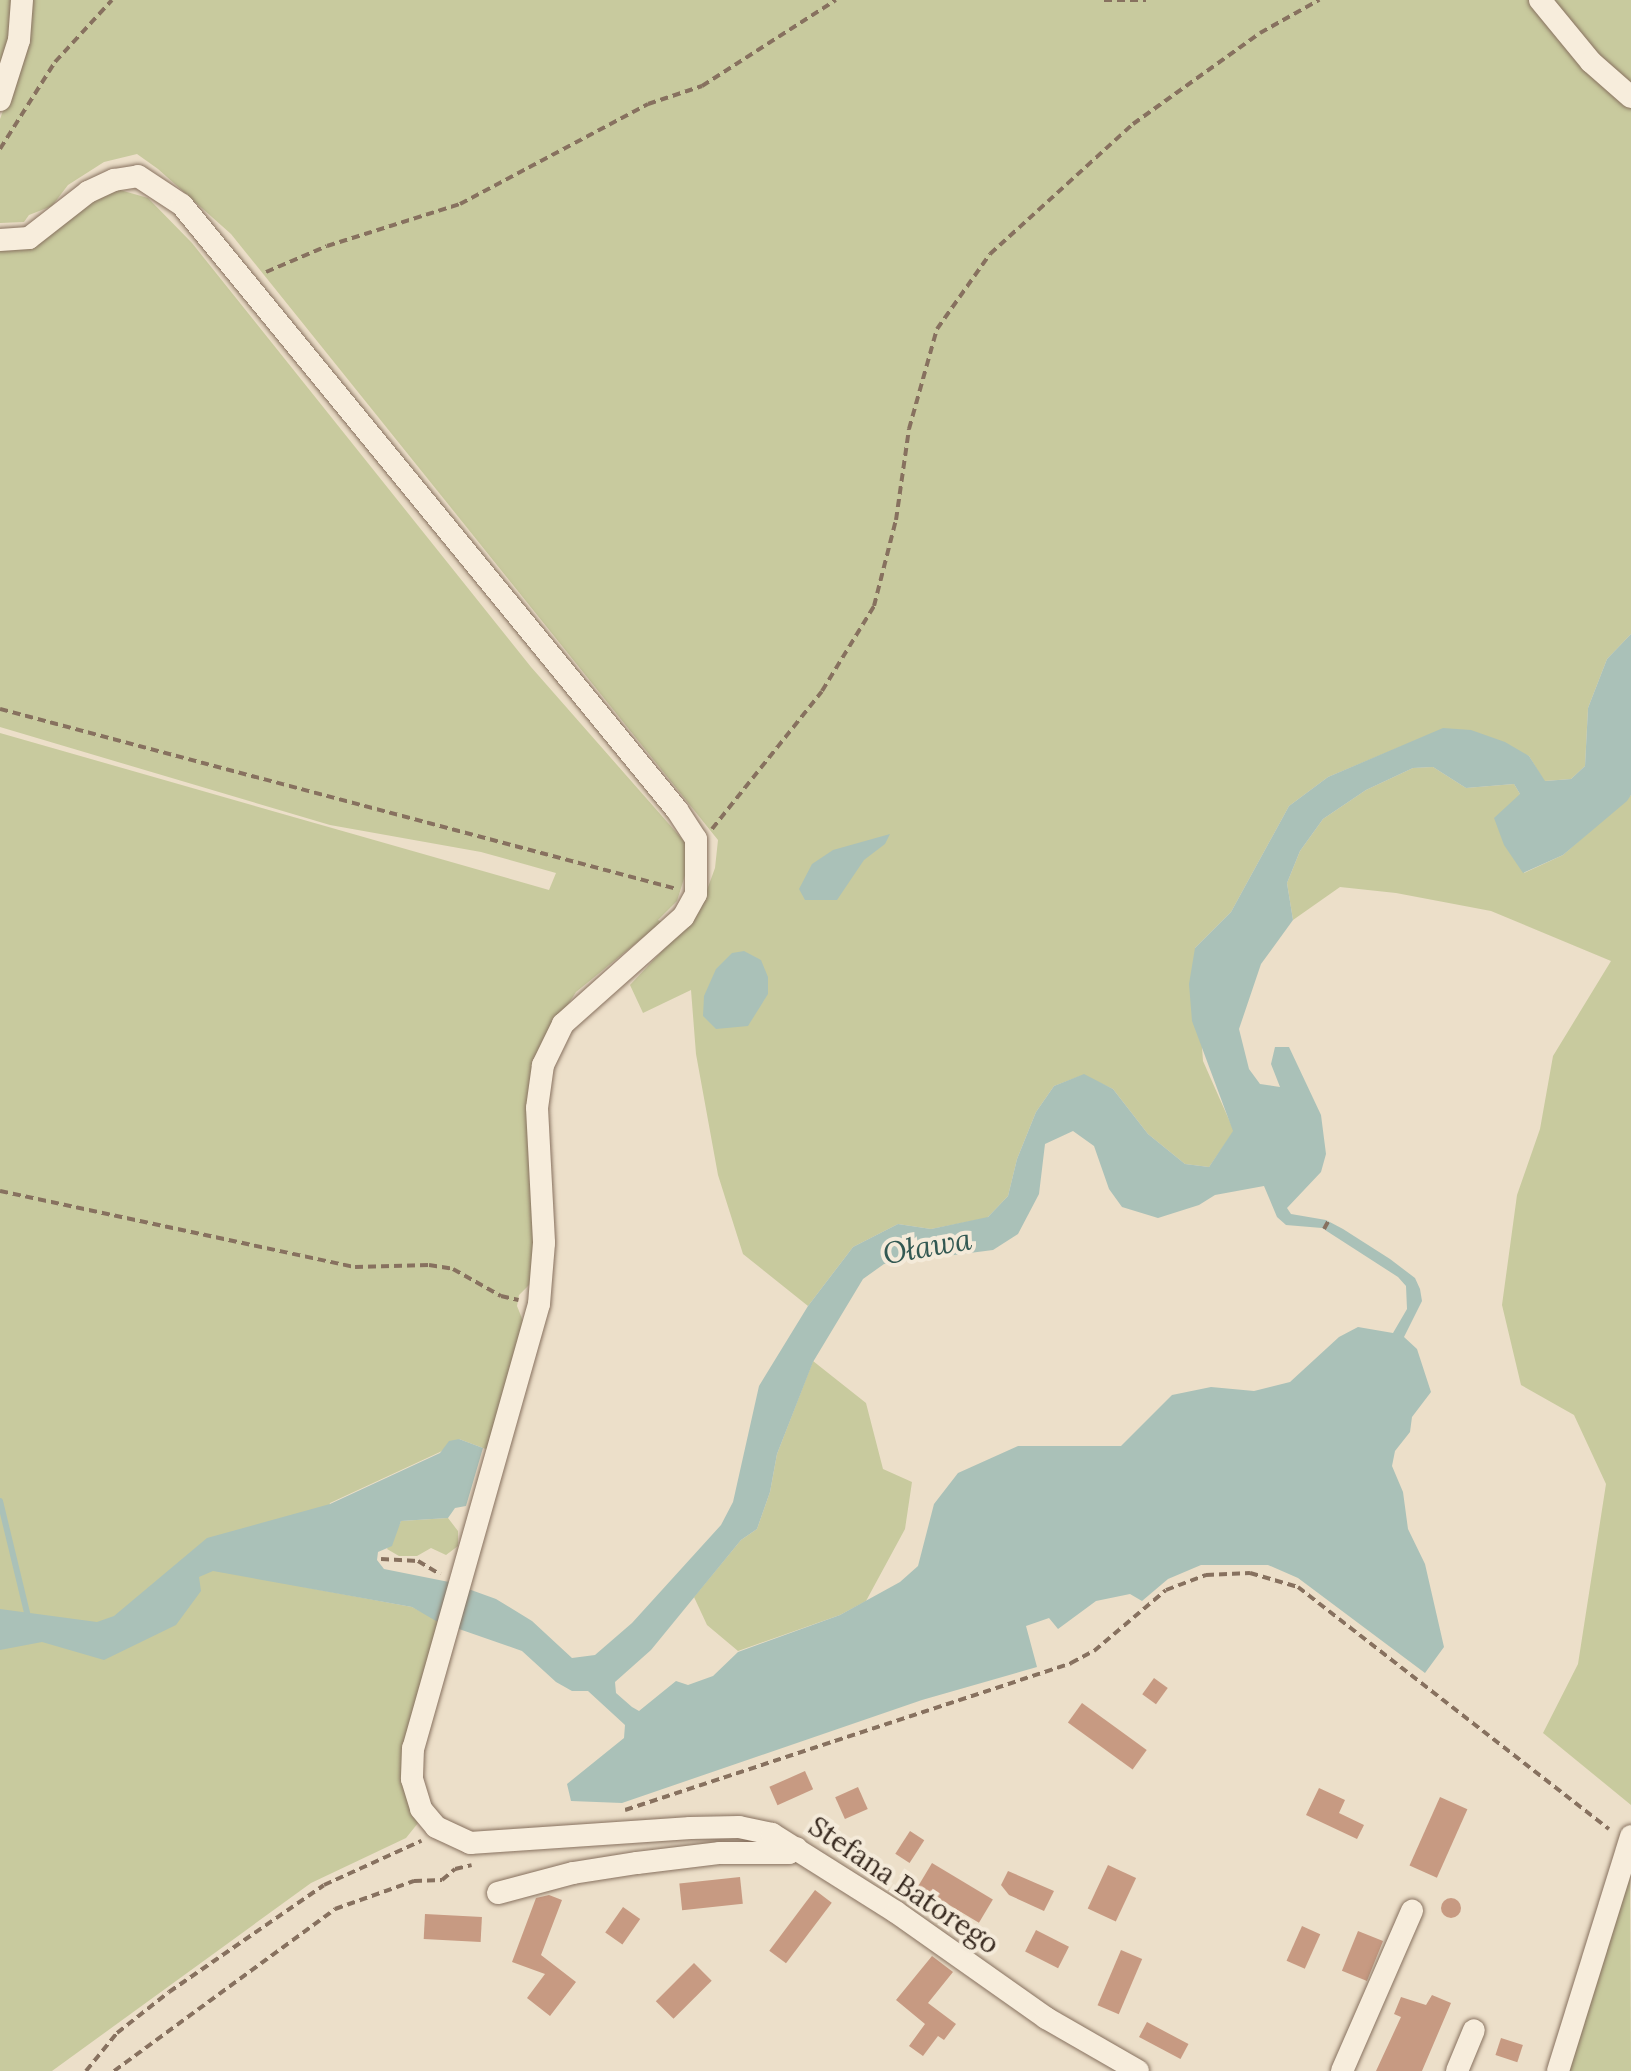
<!DOCTYPE html>
<html>
<head>
<meta charset="utf-8">
<style>
	body { margin:0 }
	#map { position:relative; width:1631px; height:2071px; overflow:hidden; background:#ecdfc9; font-family:Lora,serif }
	div>[style] { position:absolute }
	[style*='--x'] { left:calc(var(--x)*1px); top:calc(var(--y)*1px); width:calc(var(--w)*1px); rotate:calc(var(--a)*1deg) }
	.green>* { inset:0; background:#c8ca9e }
	.water>* { inset:0; background:#aac1b8 }
	.stream>* { height:6px; margin:-3px; padding:0 3px; transform-origin:3px; border-radius:3px; background:#aac1b8 }
	.building>* { inset:0; background:#c79a82; transform-origin:0 0 }
	.round { border-radius:50% }
	.path>* { height:4px; margin-top:-2px; transform-origin:0; background:repeating-linear-gradient(90deg,#87715f 0 8px,transparent 0 13px) }
	.roads { filter:drop-shadow(0 0 2px #87715f) drop-shadow(0 0 2px #87715f) }
	.minor>* { height:22px; margin:-11px; padding:0 11px; transform-origin:11px; border-radius:11px; background:#f7eddc }
	span { translate:-50% -50%; white-space:nowrap; text-align:center; line-height:1.15; -webkit-text-stroke:8px #f4ead9; paint-order:stroke }
	.street-label { font-size:28px; color:#392b21 }
	.water-label { font-size:30px; color:#325852; font-style:italic }
</style>
</head>
<body>
<div id="map">
	<div class="green">
		<div style="clip-path:polygon(0 0,13px 0,10px 35px,0 68px)"></div>
		<div style="clip-path:polygon(29px 0,1631px 0,1631px 634px,1607px 659px,1588px 708px,1585px 766px,1571px 779px,1544px 781px,1529px 756px,1443px 729px,1328px 777px,1289px 806px,1231px 912px,1195px 948px,1203px 1061px,1234px 1131px,1209px 1167px,1185px 1164px,1148px 1134px,1113px 1089px,1083px 1075px,1054px 1086px,1036px 1112px,1017px 1159px,1008px 1196px,987px 1218px,931px 1229px,898px 1224px,853px 1247px,808px 1306px,743px 1254px,718px 1175px,696px 1054px,691px 990px,643px 1013px,630px 985px,699px 912px,715px 868px,718px 840px,231px 234px,158px 169px,137px 154px,104px 162px,68px 185px,52px 206px,29px 215px,24px 222px,0 223px,0 119px,23px 57px)"></div>
		<div style="clip-path:polygon(120px 190px,148px 198px,192px 243px,531px 667px,690px 848px,690px 859px,677px 901px,658px 920px,662px 922px,576px 992px,544px 1042px,534px 1280px,519px 1295px,517px 1306px,525px 1326px,491px 1451px,459px 1439px,440px 1452px,330px 1503px,304px 1587px,412px 1607px,442px 1622px,406px 1745px,418px 1823px,406px 1838px,311px 1883px,52px 2071px,0 2071px,0 733px,549px 890px,556px 873px,481px 852px,330px 825px,0 727px,0 248px,84px 202px)"></div>
		<div style="clip-path:polygon(1433px 767px,1466px 788px,1514px 784px,1520px 794px,1524px 873px,1563px 855px,1631px 795px,1631px 1805px,1543px 1733px,1578px 1664px,1606px 1484px,1574px 1415px,1521px 1385px,1502px 1305px,1517px 1195px,1540px 1129px,1553px 1056px,1611px 961px,1491px 911px,1396px 893px,1340px 887px,1293px 920px,1287px 883px,1300px 851px,1323px 819px,1366px 790px,1413px 768px)"></div>
		<div style="clip-path:polygon(813px 1361px,866px 1403px,883px 1469px,912px 1482px,905px 1529px,866px 1601px,840px 1615px,738px 1651px,707px 1625px,694px 1597px,741px 1540px,757px 1529px,770px 1492px,777px 1454px)"></div>
		<div style="clip-path:polygon(448px 1518px,458px 1531px,458px 1546px,446px 1555px,431px 1548px,417px 1556px,399px 1556px,387px 1549px,401px 1521px)"></div>
		<div style="clip-path:polygon(1630px 1876px,1631px 2071px,1569px 2071px)"></div>
	</div>
	<div class="water">
		<div style="clip-path:polygon(evenodd,1631px 634px,1631px 795px,1627px 801px,1563px 855px,1523px 873px,1504px 845px,1494px 818px,1520px 794px,1514px 784px,1466px 788px,1433px 767px,1413px 768px,1366px 790px,1323px 819px,1300px 851px,1287px 883px,1293px 920px,1261px 964px,1239px 1029px,1249px 1069px,1260px 1084px,1280px 1087px,1271px 1064px,1275px 1047px,1289px 1047px,1321px 1115px,1326px 1154px,1321px 1172px,1287px 1208px,1291px 1214px,1326px 1220px,1343px 1229px,1390px 1259px,1415px 1278px,1420px 1289px,1422px 1301px,1404px 1337px,1417px 1349px,1431px 1392px,1412px 1417px,1410px 1432px,1395px 1451px,1392px 1466px,1403px 1492px,1408px 1529px,1425px 1564px,1444px 1647px,1425px 1673px,1298px 1578px,1268px 1565px,1201px 1565px,1168px 1579px,1142px 1601px,1130px 1594px,1096px 1601px,1058px 1629px,1049px 1618px,1026px 1626px,1037px 1667px,922px 1700px,622px 1803px,571px 1801px,567px 1784px,624px 1738px,625px 1725px,588px 1691px,572px 1691px,556px 1682px,522px 1651px,436px 1621px,412px 1607px,213px 1571px,199px 1577px,201px 1591px,176px 1625px,104px 1660px,42px 1642px,0 1650px,0 1609px,97px 1622px,114px 1616px,207px 1538px,330px 1504px,440px 1453px,449px 1441px,459px 1439px,483px 1448px,466px 1506px,455px 1508px,448px 1518px,401px 1521px,392px 1546px,378px 1552px,377px 1560px,384px 1569px,449px 1582px,496px 1599px,532px 1621px,572px 1658px,595px 1655px,632px 1623px,721px 1525px,733px 1502px,759px 1386px,808px 1306px,853px 1247px,898px 1224px,931px 1229px,988px 1217px,1008px 1196px,1017px 1159px,1036px 1112px,1054px 1086px,1084px 1074px,1113px 1089px,1148px 1134px,1185px 1164px,1209px 1167px,1233px 1131px,1192px 1021px,1189px 984px,1195px 948px,1231px 912px,1289px 806px,1328px 777px,1443px 728px,1471px 730px,1505px 742px,1529px 756px,1545px 781px,1571px 779px,1585px 766px,1588px 708px,1607px 659px,1631px 634px,1073px 1131px,1094px 1146px,1109px 1189px,1122px 1207px,1158px 1218px,1199px 1205px,1215px 1195px,1264px 1186px,1277px 1217px,1286px 1225px,1322px 1228px,1398px 1277px,1406px 1286px,1407px 1309px,1393px 1333px,1358px 1327px,1339px 1337px,1290px 1382px,1254px 1391px,1211px 1387px,1172px 1395px,1121px 1446px,1018px 1446px,958px 1473px,934px 1504px,918px 1566px,900px 1582px,840px 1615px,738px 1652px,713px 1676px,688px 1685px,676px 1681px,639px 1711px,632px 1707px,616px 1693px,615px 1682px,651px 1650px,741px 1540px,757px 1529px,770px 1492px,777px 1454px,813px 1362px,863px 1279px,884px 1264px,993px 1250px,1018px 1234px,1039px 1194px,1045px 1144px,1073px 1131px)"></div>
		<div style="clip-path:polygon(890px 834px,885px 844px,864px 860px,837px 900px,805px 900px,799px 889px,812px 864px,833px 850px)"></div>
		<div style="clip-path:polygon(744px 951px,761px 960px,768px 977px,768px 994px,748px 1026px,716px 1029px,703px 1016px,704px 996px,716px 969px,732px 953px)"></div>
	</div>
	<div class="stream">
		<div style="--x:0;--y:1501;--w:115;--a:76.4"></div>
	</div>
	<div class="building">
		<div style="left:1154px;top:1678px;width:17px;height:20px;rotate:36deg"></div>
		<div style="left:1082px;top:1703px;width:80px;height:24px;rotate:36deg"></div>
		<div style="left:805px;top:1771px;width:20px;height:39px;rotate:66deg"></div>
		<div style="left:858px;top:1787px;width:24px;height:25px;rotate:66deg"></div>
		<div style="clip-path:polygon(1319px 1788px,1345px 1800px,1339px 1813px,1364px 1825px,1357px 1839px,1306px 1815px)"></div>
		<div style="left:1440px;top:1797px;width:30px;height:75px;rotate:24deg"></div>
		<div style="left:910px;top:1831px;width:17px;height:27px;rotate:33deg"></div>
		<div style="left:932px;top:1863px;width:71px;height:27px;rotate:31deg"></div>
		<div style="left:1108px;top:1865px;width:31px;height:48px;rotate:25deg"></div>
		<div style="clip-path:polygon(1008px 1871px,1054px 1891px,1044px 1911px,1009px 1895px,1001px 1885px)"></div>
		<div style="left:740px;top:1877px;width:27px;height:61px;rotate:84deg"></div>
		<div style="left:815px;top:1890px;width:21px;height:76px;rotate:37deg"></div>
		<div style="clip-path:polygon(549px 1895px,562px 1900px,541px 1955px,576px 1982px,550px 2016px,527px 1998px,545px 1974px,512px 1962px,536px 1898px)"></div>
		<div class="round" style="left:1441px;top:1898px;width:20px;height:20px"></div>
		<div style="left:623px;top:1907px;width:21px;height:31px;rotate:35deg"></div>
		<div style="left:425px;top:1914px;width:57px;height:25px;rotate:3deg"></div>
		<div style="left:1302px;top:1926px;width:20px;height:38px;rotate:24deg"></div>
		<div style="left:1036px;top:1930px;width:37px;height:24px;rotate:27deg"></div>
		<div style="left:1358px;top:1931px;width:27px;height:43px;rotate:22deg"></div>
		<div style="left:1121px;top:1950px;width:23px;height:60px;rotate:23deg"></div>
		<div style="clip-path:polygon(932px 1956px,953px 1972px,928px 2003px,956px 2024px,944px 2040px,938px 2036px,923px 2056px,909px 2046px,925px 2024px,896px 2000px)"></div>
		<div style="left:694px;top:1963px;width:25px;height:54px;rotate:45deg"></div>
		<div style="clip-path:polygon(1432px 1995px,1451px 2003px,1422px 2071px,1376px 2071px,1401px 2017px,1394px 2014px,1401px 1997px,1426px 2005px)"></div>
		<div style="left:1147px;top:2022px;width:47px;height:17px;rotate:28deg"></div>
		<div style="left:1501px;top:2038px;width:23px;height:18px;rotate:18deg"></div>
	</div>
	<div class="path">
		<div style="--x:1104;--y:0;--w:42;--a:0"></div>
		<div style="--x:0;--y:149;--w:103;--a:-57.7"></div>
		<div style="--x:55;--y:62;--w:84;--a:-47.4"></div>
		<div style="--x:266;--y:272;--w:66;--a:-23.1"></div>
		<div style="--x:327;--y:246;--w:139;--a:-17.5"></div>
		<div style="--x:460;--y:204;--w:213;--a:-28"></div>
		<div style="--x:648;--y:104;--w:57;--a:-18.4"></div>
		<div style="--x:702;--y:86;--w:159;--a:-32.7"></div>
		<div style="--x:0;--y:709;--w:701;--a:14.89"></div>
		<div style="--x:712;--y:829;--w:176;--a:-51.4"></div>
		<div style="--x:822;--y:691;--w:100;--a:-58.5"></div>
		<div style="--x:874;--y:606;--w:89;--a:-75.7"></div>
		<div style="--x:896;--y:520;--w:92;--a:-81.9"></div>
		<div style="--x:909;--y:429;--w:104;--a:-74.4"></div>
		<div style="--x:937;--y:329;--w:92;--a:-54.8"></div>
		<div style="--x:990;--y:254;--w:193;--a:-42.3"></div>
		<div style="--x:1133;--y:124;--w:156;--a:-35.6"></div>
		<div style="--x:1260;--y:33;--w:68;--a:-29.2"></div>
		<div style="--x:0;--y:1191;--w:363;--a:12.1"></div>
		<div style="--x:355;--y:1267;--w:74;--a:-1.5"></div>
		<div style="--x:429;--y:1265;--w:24;--a:9"></div>
		<div style="--x:453;--y:1269;--w:55;--a:29.4"></div>
		<div style="--x:501;--y:1296;--w:18;--a:13"></div>
		<div style="--x:1324;--y:1229;--w:10;--a:-61"></div>
		<div style="--x:381;--y:1559;--w:37;--a:3"></div>
		<div style="--x:418;--y:1561;--w:26;--a:31"></div>
		<div style="--x:625;--y:1810;--w:470;--a:-18.2"></div>
		<div style="--x:1071;--y:1663;--w:26;--a:-28"></div>
		<div style="--x:1094;--y:1651;--w:94;--a:-40.3"></div>
		<div style="--x:1166;--y:1590;--w:43;--a:-20.6"></div>
		<div style="--x:1206;--y:1575;--w:44;--a:-2.6"></div>
		<div style="--x:1250;--y:1573;--w:50;--a:16.3"></div>
		<div style="--x:1298;--y:1587;--w:394;--a:37.9"></div>
		<div style="--x:86;--y:2071;--w:49;--a:-50.8"></div>
		<div style="--x:117;--y:2033;--w:66;--a:-38.3"></div>
		<div style="--x:169;--y:1992;--w:188;--a:-34.6"></div>
		<div style="--x:324;--y:1885;--w:107;--a:-24.4"></div>
		<div style="--x:114;--y:2071;--w:274;--a:-36.2"></div>
		<div style="--x:335;--y:1909;--w:84;--a:-19.5"></div>
		<div style="--x:414;--y:1881;--w:28;--a:-2"></div>
		<div style="--x:442;--y:1880;--w:17;--a:-40"></div>
		<div style="--x:455;--y:1869;--w:17;--a:-13"></div>
	</div>
	<div class="roads">
		<div class="minor">
			<div style="--x:1540;--y:0;--w:80;--a:50.6"></div>
			<div style="--x:1591;--y:62;--w:53;--a:41.2"></div>
			<div style="--x:0;--y:100;--w:63;--a:-72.4"></div>
			<div style="--x:19;--y:40;--w:40;--a:-85.7"></div>
			<div style="--x:0;--y:240;--w:29;--a:-4"></div>
			<div style="--x:29;--y:238;--w:75;--a:-37.9"></div>
			<div style="--x:88;--y:192;--w:29;--a:-25"></div>
			<div style="--x:114;--y:180;--w:24;--a:-9"></div>
			<div style="--x:138;--y:176;--w:53;--a:33.4"></div>
			<div style="--x:182;--y:205;--w:782;--a:50.71"></div>
			<div style="--x:677;--y:810;--w:35;--a:57"></div>
			<div style="--x:696;--y:839;--w:55;--a:90"></div>
			<div style="--x:696;--y:894;--w:26;--a:119"></div>
			<div style="--x:683;--y:917;--w:161;--a:138.3"></div>
			<div style="--x:563;--y:1024;--w:46;--a:116"></div>
			<div style="--x:543;--y:1065;--w:43;--a:97.9"></div>
			<div style="--x:537;--y:1108;--w:135;--a:87"></div>
			<div style="--x:544;--y:1243;--w:61;--a:94.7"></div>
			<div style="--x:539;--y:1304;--w:462;--a:105.8"></div>
			<div style="--x:413;--y:1748;--w:31;--a:92"></div>
			<div style="--x:412;--y:1779;--w:31;--a:73"></div>
			<div style="--x:421;--y:1809;--w:23;--a:50"></div>
			<div style="--x:436;--y:1827;--w:38;--a:25"></div>
			<div style="--x:470;--y:1843;--w:221;--a:-3.9"></div>
			<div style="--x:690;--y:1828;--w:49;--a:-1.2"></div>
			<div style="--x:739;--y:1827;--w:34;--a:12"></div>
			<div style="--x:772;--y:1834;--w:146;--a:32.2"></div>
			<div style="--x:896;--y:1912;--w:184;--a:35.2"></div>
			<div style="--x:1046;--y:2018;--w:106;--a:29.9"></div>
			<div style="--x:498;--y:1893;--w:78;--a:-14.9"></div>
			<div style="--x:573;--y:1873;--w:65;--a:-8.9"></div>
			<div style="--x:637;--y:1863;--w:84;--a:-6.9"></div>
			<div style="--x:720;--y:1853;--w:69;--a:0"></div>
			<div style="--x:789;--y:1853;--w:9;--a:-32"></div>
			<div style="--x:1342;--y:2071;--w:175;--a:-66.4"></div>
			<div style="--x:1457;--y:2071;--w:44;--a:-67.5"></div>
			<div style="--x:1558;--y:2071;--w:246;--a:-72.7"></div>
		</div>
	</div>
	<div class="street-label">
		<span style="left:904px;top:1885px;rotate:34deg">Stefana Batorego</span>
	</div>
	<div class="water-label">
		<span style="left:927px;top:1246px;rotate:-10deg">Oława</span>
	</div>
</div>
</body>
</html>
